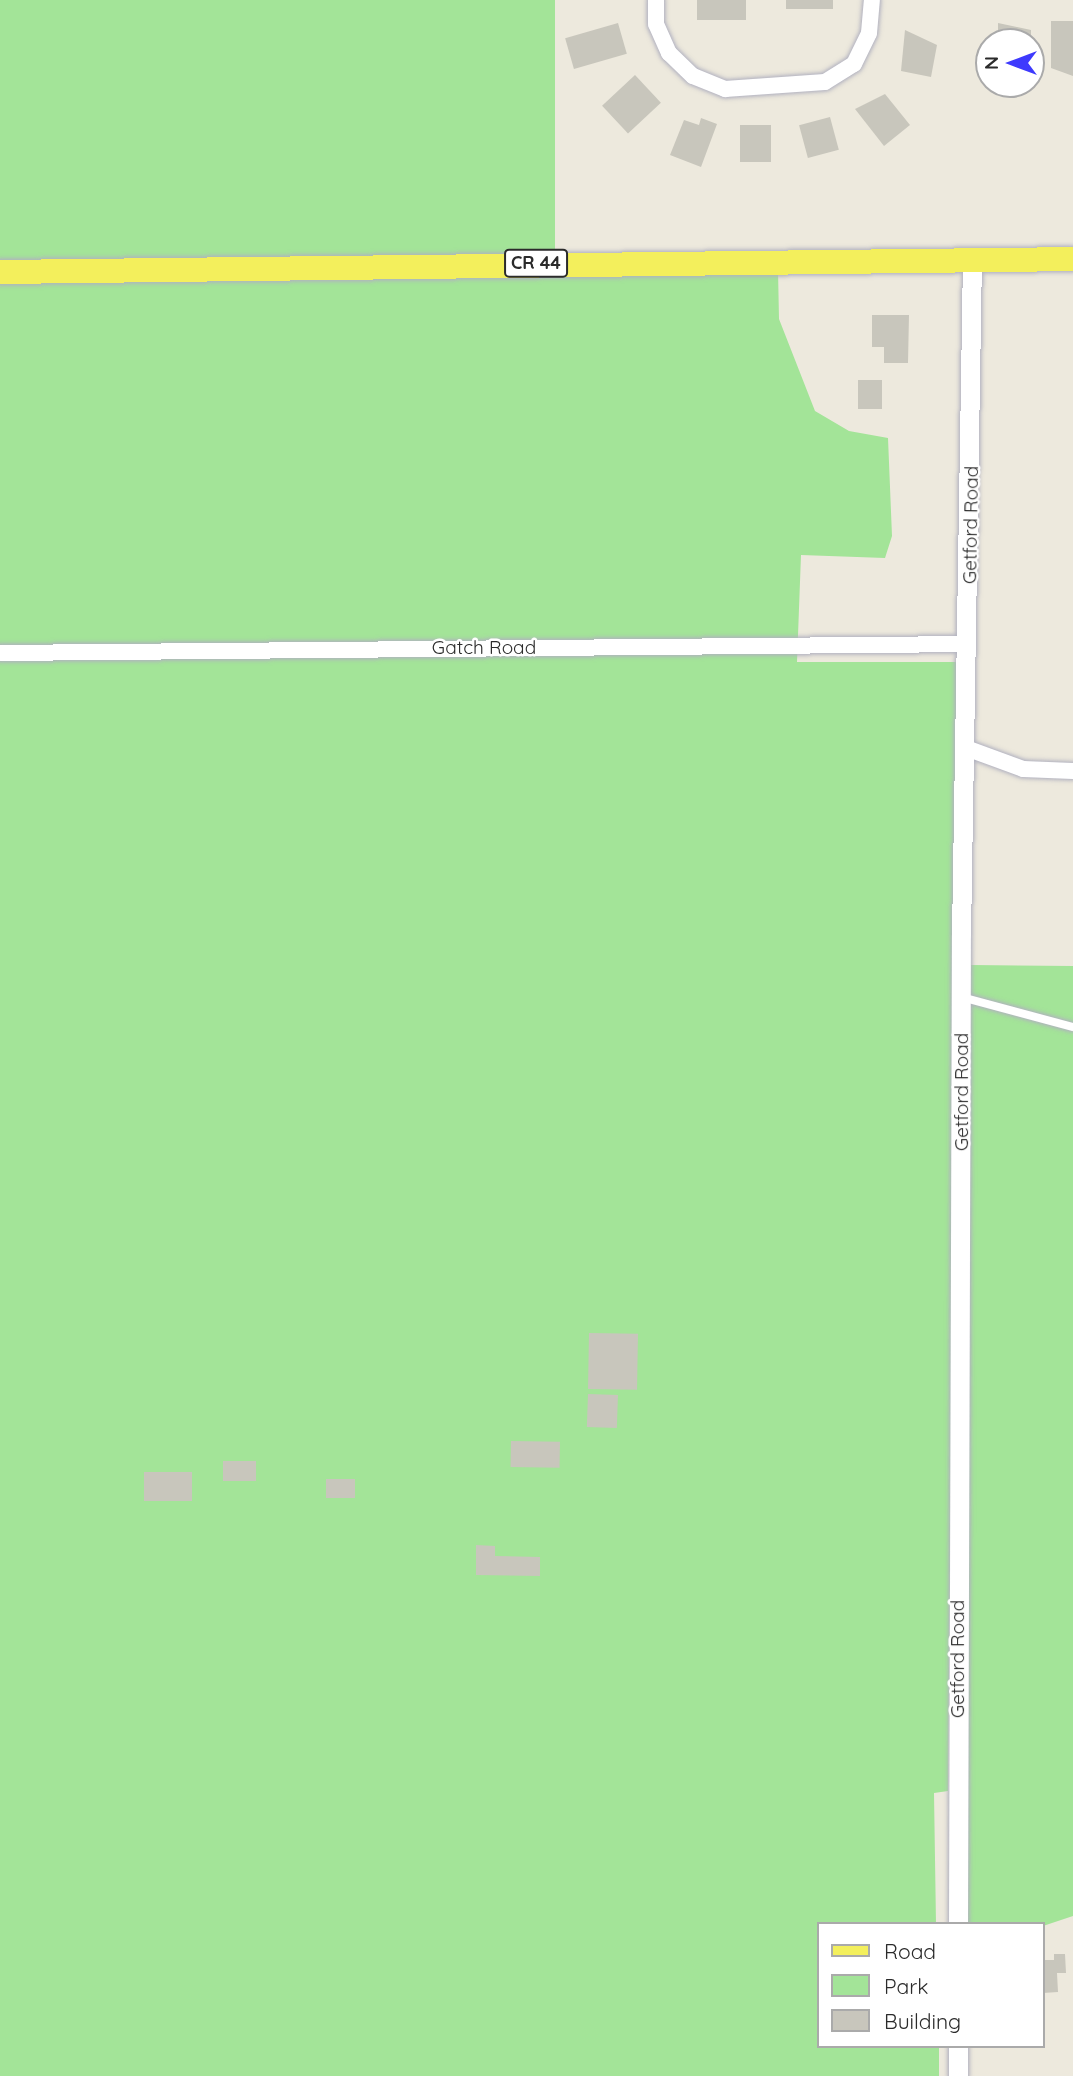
<!DOCTYPE html>
<html>
<head>
<meta charset="utf-8">
<style>
	body { margin:0 }
	#map { position:relative; width:1073px; height:2076px; overflow:hidden; background:#ede9dd; font-family:Quicksand,sans-serif }
	div>[style] { position:absolute }
	[style*='--x'] { left:calc(var(--x)*1px); top:calc(var(--y)*1px); width:calc(var(--w)*1px); rotate:calc(var(--a)*1deg) }
	.green>* { inset:0; background:#a3e498; transform-origin:0 0 }
	.building>* { inset:0; background:#c8c6bc; transform-origin:0 0 }
	.roads { filter:drop-shadow(0 0 2px #b1b1bf) drop-shadow(0 0 2px #b1b1bf) }
	.service>* { height:8px; margin:-4px; padding:0 4px; transform-origin:4px; border-radius:4px; background:#fff }
	.minor>* { height:16px; margin:-8px; padding:0 8px; transform-origin:8px; border-radius:8px; background:#fff }
	.tertiary>* { height:19px; margin:-9.5px; padding:0 9.5px; transform-origin:9.5px; border-radius:9.5px; background:#fff }
	.primary>* { height:24px; margin:-12px; padding:0 12px; transform-origin:12px; border-radius:12px; background:#f3ef5c }
	span { translate:-50% -50%; white-space:nowrap; text-align:center; line-height:1.15; -webkit-text-stroke:5px #fff; paint-order:stroke }
	.shield-label span { padding:2px 5px; background:#fff; border:2px solid; border-radius:5px; -webkit-text-stroke-width:0 }
	.shield-label { font-size:18px; color:#2b2b2b; font-weight:700 }
	.street-label { font-size:19px; color:#2b2b2b }
	.legend { position:absolute; left:817px; top:1922px; width:228px; height:126px; box-sizing:border-box; background:#fff; border:2px solid #aaa; margin:0; padding:9px 12px; list-style:none; font-size:21px; color:#2b2b2b }
	.legend li { display:flex; align-items:center; gap:14px; height:35px }
	.legend b { width:35px; border:2px solid #aaa }
	.north { position:absolute; left:975px; top:28px; width:70px; height:70px; box-sizing:border-box; background:#fff; border:2px solid #aaa; border-radius:50%; rotate:270deg; font-size:19px; font-weight:700; line-height:28px; text-align:center; color:#2b2b2b }
	.north::after { content:''; display:block; margin:auto; width:24px; height:32px; background:#3e3afd; clip-path:polygon(50% 0,100% 100%,50% 72%,0 100%) }
</style>
</head>
<body>
<div id="map">
	<div class="green">
		<div style="left:0;top:0;width:555px;height:264px"></div>
		<div style="clip-path:polygon(778px 270px,779px 319px,815px 411px,849px 431px,888px 438px,892px 536px,885px 558px,801px 555px,797px 662px,958px 662px,948px 1791px,934px 1793px,936px 1924px,819px 1924px,819px 2046px,939px 2046px,939px 2076px,0 2076px,0 281px)"></div>
		<div style="clip-path:polygon(971px 965px,1073px 966px,1073px 1916px,1043px 1926px,967px 1924px)"></div>
	</div>
	<div class="building">
		<div style="left:697px;top:0;width:49px;height:20px"></div>
		<div style="left:786px;top:0;width:47px;height:9px"></div>
		<div style="clip-path:polygon(1051px 21px,1073px 21px,1073px 76px,1051px 68px)"></div>
		<div style="left:618px;top:23px;width:32px;height:55px;rotate:74deg"></div>
		<div style="clip-path:polygon(998px 23px,1031px 30px,1031px 42px,998px 42px)"></div>
		<div style="clip-path:polygon(905px 30px,937px 45px,931px 77px,901px 71px)"></div>
		<div style="left:635px;top:75px;width:38px;height:45px;rotate:47deg"></div>
		<div style="clip-path:polygon(885px 94px,910px 125px,884px 146px,855px 109px)"></div>
		<div style="left:830px;top:117px;width:34px;height:32px;rotate:75deg"></div>
		<div style="clip-path:polygon(701px 118px,717px 124px,701px 167px,670px 155px,684px 120px,699px 125px)"></div>
		<div style="left:740px;top:125px;width:31px;height:37px"></div>
		<div style="clip-path:polygon(872px 315px,909px 315px,908px 363px,884px 363px,884px 347px,872px 347px)"></div>
		<div style="left:858px;top:380px;width:24px;height:29px"></div>
		<div style="left:589px;top:1333px;width:49px;height:56px;rotate:1deg"></div>
		<div style="left:588px;top:1394px;width:30px;height:33px;rotate:2deg"></div>
		<div style="left:511px;top:1441px;width:49px;height:26px;rotate:1deg"></div>
		<div style="left:223px;top:1461px;width:33px;height:20px"></div>
		<div style="left:144px;top:1472px;width:48px;height:29px"></div>
		<div style="left:326px;top:1479px;width:29px;height:19px"></div>
		<div style="clip-path:polygon(476px 1545px,495px 1546px,495px 1556px,540px 1557px,540px 1576px,476px 1575px)"></div>
		<div style="clip-path:polygon(1054px 1954px,1065px 1954px,1066px 1973px,1057px 1973px,1058px 1992px,1043px 1993px,1043px 1960px,1054px 1960px)"></div>
	</div>
	<div class="roads">
		<div class="service">
			<div style="--x:961;--y:997;--w:116;--a:15"></div>
		</div>
		<div class="minor">
			<div style="--x:656;--y:0;--w:24;--a:90"></div>
			<div style="--x:656;--y:24;--w:32;--a:66"></div>
			<div style="--x:669;--y:53;--w:33;--a:44"></div>
			<div style="--x:693;--y:76;--w:35;--a:22"></div>
			<div style="--x:725;--y:89;--w:100;--a:-4"></div>
			<div style="--x:825;--y:82;--w:34;--a:-32"></div>
			<div style="--x:854;--y:64;--w:34;--a:-64"></div>
			<div style="--x:869;--y:33;--w:33;--a:-85"></div>
			<div style="--x:0;--y:653;--w:968;--a:-0.53"></div>
			<div style="--x:966;--y:748;--w:61;--a:20.2"></div>
			<div style="--x:1023;--y:769;--w:50;--a:2.3"></div>
		</div>
		<div class="tertiary">
			<div style="--x:958;--y:1924;--w:989;--a:-89.83"></div>
			<div style="--x:961;--y:935;--w:675;--a:-89.07"></div>
			<div style="--x:958;--y:2076;--w:30;--a:-90"></div>
		</div>
		<div class="primary">
			<div style="--x:0;--y:272;--w:1073;--a:-0.69"></div>
		</div>
	</div>
	<div class="shield-label">
		<span style="left:536px;top:263px">CR 44</span>
	</div>
	<div class="street-label">
		<span style="left:971px;top:525px;rotate:-89deg">Getford Road</span>
		<span style="left:484px;top:648px">Gatch Road</span>
		<span style="left:962px;top:1092px;rotate:-90deg">Getford Road</span>
		<span style="left:958px;top:1659px;rotate:-90deg">Getford Road</span>
	</div>
	<ul class="legend">
	<li><b style="height:9px;background:#f3ef5c"></b>Road</li>
	<li><b style="height:19px;background:#a3e498"></b>Park</li>
	<li><b style="height:19px;background:#c8c6bc"></b>Building</li>
	</ul>
	<div class="north">N</div>
</div>
</body>
</html>
